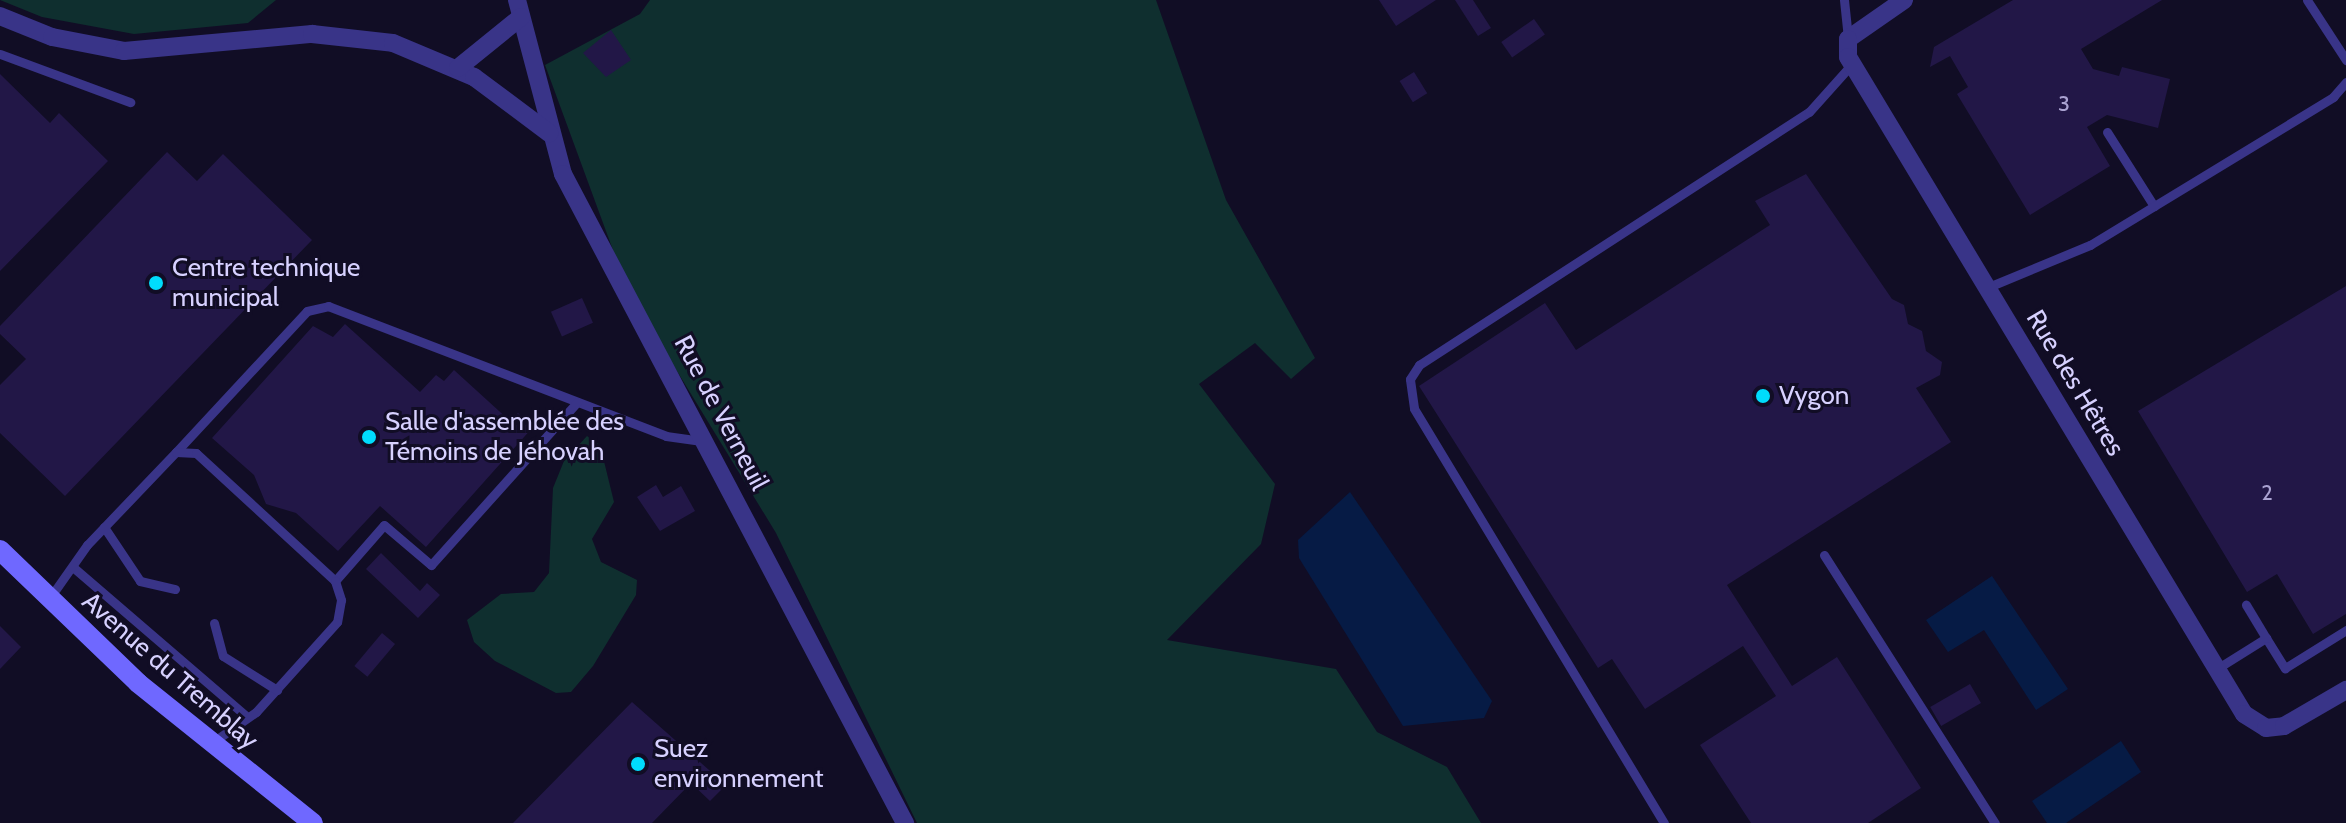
<!DOCTYPE html>
<html>
<head>
<meta charset="utf-8">
<style>
	body { margin:0 }
	#map { position:relative; width:2346px; height:823px; overflow:hidden; background:#110d25; font-family:Cabin,sans-serif }
	div>[style] { position:absolute }
	[style*='--x'] { left:calc(var(--x)*1px); top:calc(var(--y)*1px); width:calc(var(--w)*1px); rotate:calc(var(--a)*1deg) }
	.green>* { inset:0; background:#0f2f2f }
	.water>* { inset:0; background:#061b45 }
	.building>* { inset:0; background:#221747; transform-origin:0 0 }
	.lane>* { height:9px; margin:-4.5px; padding:0 4.5px; transform-origin:4.5px; border-radius:4.5px; background:#393488 }
	.street>* { height:18px; margin:-9px; padding:0 9px; transform-origin:9px; border-radius:9px; background:#393488 }
	.secondary>* { height:20px; margin:-10px; padding:0 10px; transform-origin:10px; border-radius:10px; background:#6f68ff }
	.dots>* { width:22px; height:22px; translate:-50% -50%; box-sizing:border-box; border:4px solid #110d25; border-radius:50% }
	span { translate:-50% -50%; white-space:nowrap; text-align:center; line-height:1.15; -webkit-text-stroke:6px #110d25; paint-order:stroke }
	.number-label { font-size:22px; color:#aaa2d1 }
	.number-label span { -webkit-text-stroke-width:0 }
	.poi-label { font-size:26px; color:#d7d1ff }
	.left { translate:0 -50%; text-align:left }
	.street-label { font-size:26px; color:#d7d1ff }
</style>
</head>
<body>
<div id="map">
	<div class="green">
		<div style="clip-path:polygon(0 0,276px 0,248px 23px,134px 34px,42px 17px)"></div>
		<div style="clip-path:polygon(650px 0,1156px 0,1226px 200px,1315px 358px,1291px 379px,1255px 343px,1199px 384px,1275px 484px,1261px 544px,1167px 640px,1336px 669px,1377px 732px,1447px 767px,1481px 823px,917px 823px,776px 533px,628px 291px,545px 65px,640px 14px)"></div>
		<div style="clip-path:polygon(587px 436px,600px 445px,614px 502px,592px 539px,601px 562px,637px 580px,636px 595px,593px 666px,571px 692px,556px 693px,495px 661px,474px 642px,467px 620px,501px 594px,534px 592px,549px 573px,553px 488px,564px 461px)"></div>
	</div>
	<div class="water">
		<div style="clip-path:polygon(1350px 492px,1492px 701px,1484px 718px,1403px 726px,1299px 558px,1298px 540px)"></div>
		<div style="clip-path:polygon(1992px 576px,2068px 689px,2036px 710px,1984px 630px,1948px 652px,1926px 620px)"></div>
		<div style="clip-path:polygon(2121px 741px,2141px 772px,2066px 823px,2047px 823px,2032px 801px)"></div>
	</div>
	<div class="building">
		<div style="clip-path:polygon(1379px 0,1436px 0,1396px 26px)"></div>
		<div style="clip-path:polygon(1455px 0,1473px 0,1491px 28px,1478px 36px)"></div>
		<div style="clip-path:polygon(2013px 0,2162px 0,2081px 49px,2093px 69px,2119px 76px,2122px 67px,2170px 79px,2158px 128px,2107px 115px,2087px 127px,2110px 166px,2030px 215px,1957px 94px,1968px 87px,1950px 56px,1930px 67px,1934px 47px)"></div>
		<div style="left:1534px;top:19px;width:19px;height:40px;rotate:55deg"></div>
		<div style="clip-path:polygon(611px 30px,631px 60px,606px 77px,583px 53px)"></div>
		<div style="left:1414px;top:72px;width:25px;height:17px;rotate:58deg"></div>
		<div style="clip-path:polygon(0 74px,50px 123px,59px 113px,108px 161px,0 271px)"></div>
		<div style="clip-path:polygon(167px 152px,197px 181px,223px 154px,312px 240px,65px 496px,0 433px,0 385px,26px 359px,0 334px,0 326px)"></div>
		<div style="clip-path:polygon(1806px 174px,1892px 299px,1904px 305px,1908px 324px,1922px 331px,1926px 351px,1942px 362px,1940px 375px,1916px 388px,1951px 442px,1727px 585px,1792px 686px,1837px 657px,1921px 788px,1868px 823px,1751px 823px,1700px 745px,1776px 696px,1743px 646px,1645px 709px,1612px 659px,1598px 668px,1419px 386px,1545px 303px,1576px 350px,1770px 225px,1755px 201px)"></div>
		<div style="clip-path:polygon(2346px 286px,2346px 614px,2313px 634px,2277px 574px,2247px 592px,2138px 411px)"></div>
		<div style="left:582px;top:298px;width:27px;height:34px;rotate:66deg"></div>
		<div style="clip-path:polygon(345px 324px,420px 392px,436px 375px,444px 381px,454px 370px,510px 421px,518px 413px,533px 427px,426px 547px,380px 506px,338px 551px,296px 513px,266px 504px,254px 475px,212px 438px,313px 326px,333px 337px)"></div>
		<div style="clip-path:polygon(656px 485px,663px 497px,681px 486px,695px 511px,660px 531px,637px 497px)"></div>
		<div style="clip-path:polygon(381px 553px,420px 591px,427px 583px,440px 595px,418px 618px,366px 569px)"></div>
		<div style="clip-path:polygon(0 626px,21px 647px,0 669px)"></div>
		<div style="left:382px;top:633px;width:17px;height:43px;rotate:40deg"></div>
		<div style="left:1970px;top:684px;width:22px;height:46px;rotate:60deg"></div>
		<div style="clip-path:polygon(632px 702px,726px 785px,710px 801px,691px 783px,652px 823px,513px 823px)"></div>
	</div>
	<div class="lane">
		<div style="--x:1844;--y:0;--w:39;--a:84"></div>
		<div style="--x:2307;--y:0;--w:72;--a:57"></div>
		<div style="--x:0;--y:54;--w:139;--a:20.3"></div>
		<div style="--x:2107;--y:132;--w:88;--a:57.6"></div>
		<div style="--x:1986;--y:288;--w:113;--a:-22.5"></div>
		<div style="--x:2090;--y:245;--w:285;--a:-31.3"></div>
		<div style="--x:2333;--y:97;--w:20;--a:-49"></div>
		<div style="--x:176;--y:452;--w:192;--a:-47.1"></div>
		<div style="--x:307;--y:311;--w:22;--a:-13"></div>
		<div style="--x:328;--y:306;--w:362;--a:21"></div>
		<div style="--x:666;--y:436;--w:36;--a:8"></div>
		<div style="--x:104;--y:527;--w:65;--a:56.3"></div>
		<div style="--x:140;--y:581;--w:36;--a:13"></div>
		<div style="--x:1824;--y:555;--w:318;--a:57.5"></div>
		<div style="--x:74;--y:568;--w:228;--a:40.7"></div>
		<div style="--x:335;--y:581;--w:74;--a:-48.8"></div>
		<div style="--x:384;--y:525;--w:62;--a:40.4"></div>
		<div style="--x:431;--y:565;--w:219;--a:-48.1"></div>
		<div style="--x:49;--y:599;--w:66;--a:-54.9"></div>
		<div style="--x:87;--y:545;--w:129;--a:-46.3"></div>
		<div style="--x:176;--y:452;--w:20;--a:3"></div>
		<div style="--x:196;--y:453;--w:189;--a:42.6"></div>
		<div style="--x:335;--y:581;--w:20;--a:72"></div>
		<div style="--x:341;--y:600;--w:22;--a:100"></div>
		<div style="--x:337;--y:622;--w:121;--a:132"></div>
		<div style="--x:256;--y:712;--w:52;--a:145.1"></div>
		<div style="--x:214;--y:623;--w:34;--a:75"></div>
		<div style="--x:223;--y:656;--w:64;--a:32.2"></div>
		<div style="--x:2266;--y:638;--w:36;--a:58"></div>
		<div style="--x:2285;--y:668;--w:72;--a:-31.9"></div>
		<div style="--x:2218;--y:668;--w:57;--a:-32"></div>
		<div style="--x:2266;--y:638;--w:39;--a:-121"></div>
		<div style="--x:1664;--y:823;--w:484;--a:-121.1"></div>
		<div style="--x:1414;--y:408;--w:29;--a:-98"></div>
		<div style="--x:1410;--y:379;--w:17;--a:-57"></div>
		<div style="--x:1419;--y:365;--w:465;--a:-33"></div>
		<div style="--x:1809;--y:112;--w:64;--a:-48.1"></div>
	</div>
	<div class="street">
		<div style="--x:517;--y:0;--w:180;--a:75.2"></div>
		<div style="--x:563;--y:174;--w:734;--a:62.21"></div>
		<div style="--x:1904;--y:0;--w:68;--a:145.1"></div>
		<div style="--x:1848;--y:39;--w:18;--a:90"></div>
		<div style="--x:1848;--y:57;--w:767;--a:58.92"></div>
		<div style="--x:2244;--y:714;--w:26;--a:32"></div>
		<div style="--x:2266;--y:728;--w:18;--a:-6"></div>
		<div style="--x:2284;--y:726;--w:72;--a:-30.1"></div>
		<div style="--x:0;--y:16;--w:56;--a:22"></div>
		<div style="--x:52;--y:37;--w:73;--a:11"></div>
		<div style="--x:124;--y:51;--w:189;--a:-5.2"></div>
		<div style="--x:312;--y:34;--w:81;--a:6.3"></div>
		<div style="--x:393;--y:43;--w:88;--a:22.8"></div>
		<div style="--x:474;--y:77;--w:94;--a:36.7"></div>
		<div style="--x:458;--y:68;--w:81;--a:-39"></div>
	</div>
	<div class="secondary">
		<div style="--x:0;--y:550;--w:192;--a:43.9"></div>
		<div style="--x:138;--y:683;--w:224;--a:38.7"></div>
	</div>
	<div class="dots">
		<div style="left:156px;top:283px;background:#00dcfc"></div>
		<div style="left:1763px;top:396px;background:#00dcfc"></div>
		<div style="left:369px;top:437px;background:#00dcfc"></div>
		<div style="left:638px;top:764px;background:#00dcfc"></div>
	</div>
	<div class="number-label">
		<span style="left:2064px;top:104px">3</span>
		<span style="left:2267px;top:493px">2</span>
	</div>
	<div class="poi-label">
		<span class="left" style="left:172px;top:283px">Centre technique<br>municipal</span>
		<span class="left" style="left:1779px;top:396px">Vygon</span>
		<span class="left" style="left:385px;top:437px">Salle d'assemblée des<br>Témoins de Jéhovah</span>
		<span class="left" style="left:654px;top:764px">Suez<br>environnement</span>
	</div>
	<div class="street-label">
		<span style="left:2075px;top:383px;rotate:59deg">Rue des Hêtres</span>
		<span style="left:721px;top:413px;rotate:62deg">Rue de Verneuil</span>
		<span style="left:170px;top:671px;rotate:41deg">Avenue du Tremblay</span>
	</div>
</div>
</body>
</html>
